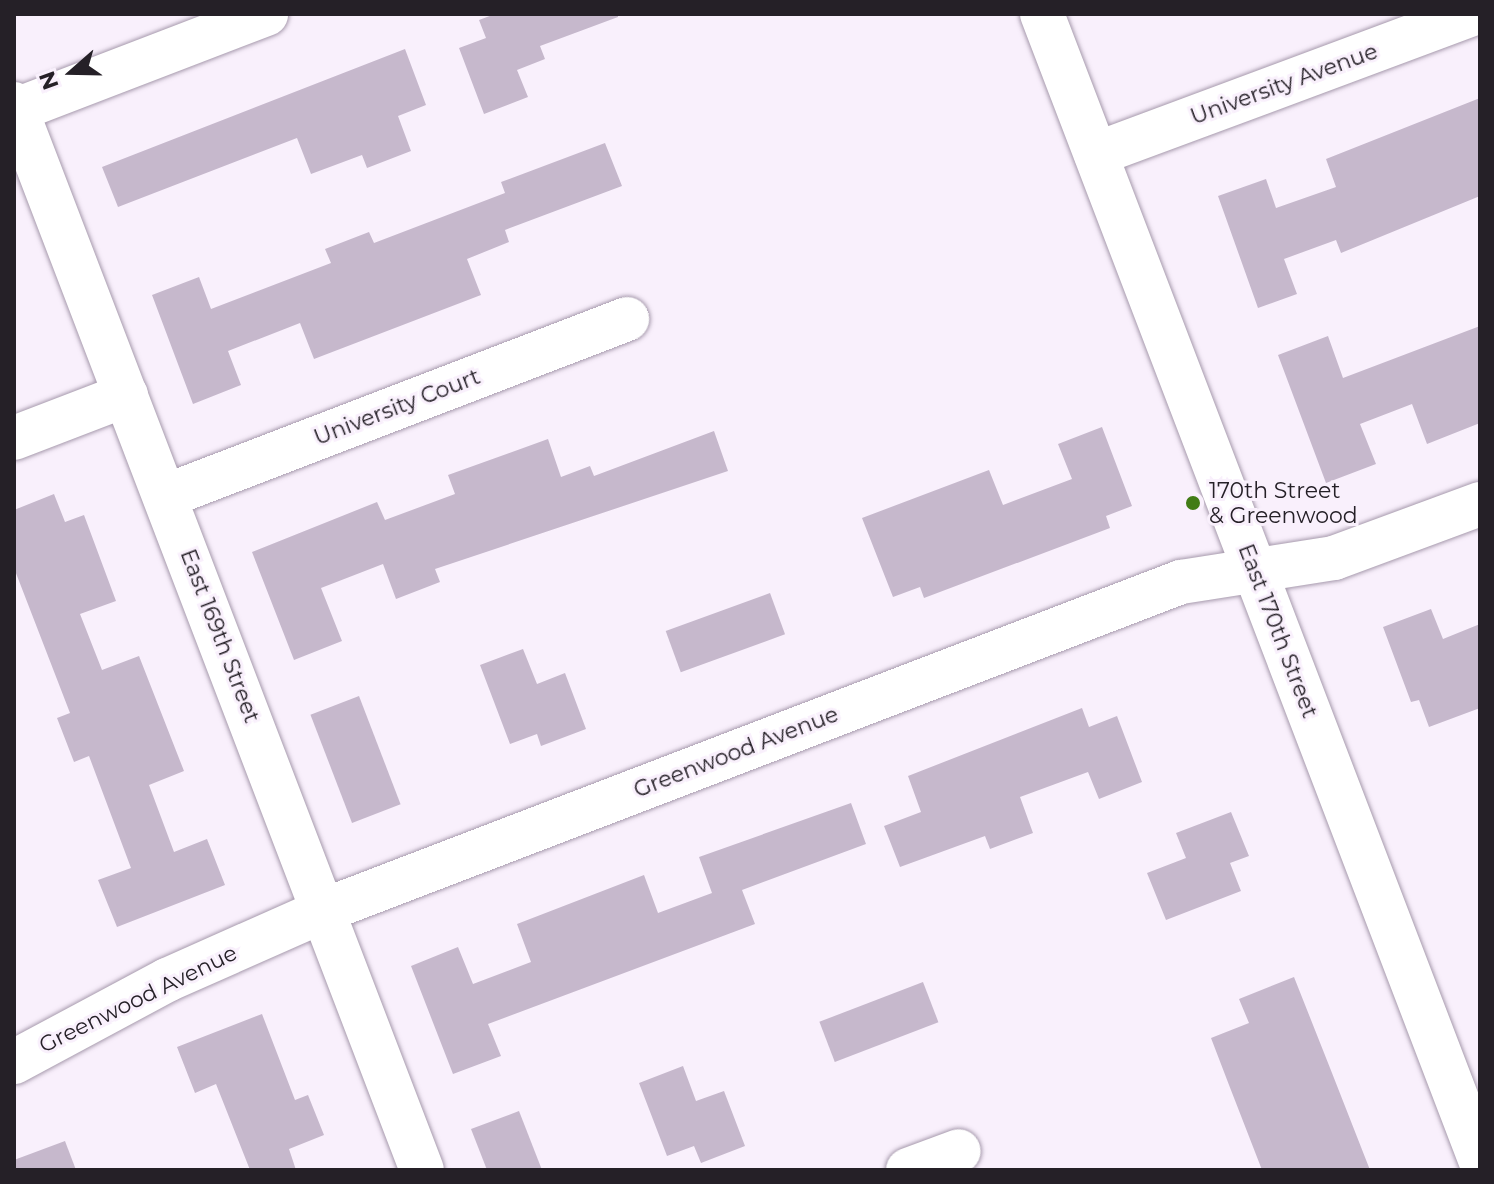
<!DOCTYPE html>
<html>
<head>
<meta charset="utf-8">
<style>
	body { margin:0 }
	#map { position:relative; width:1494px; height:1184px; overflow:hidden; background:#f9f0fc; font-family:Montserrat,sans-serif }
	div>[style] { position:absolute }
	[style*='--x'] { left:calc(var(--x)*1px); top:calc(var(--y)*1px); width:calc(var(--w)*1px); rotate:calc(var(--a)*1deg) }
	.building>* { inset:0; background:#c6b8cc; transform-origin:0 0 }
	.roads { filter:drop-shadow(0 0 2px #a79aad) drop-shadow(0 0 2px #a79aad) }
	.minor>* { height:44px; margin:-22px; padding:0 22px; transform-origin:22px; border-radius:22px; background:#fff }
	.dots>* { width:22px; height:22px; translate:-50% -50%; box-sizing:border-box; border:4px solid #f9f0fc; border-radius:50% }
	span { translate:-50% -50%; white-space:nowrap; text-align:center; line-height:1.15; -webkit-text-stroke:6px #f9f0fc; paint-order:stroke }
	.street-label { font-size:22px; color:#252027 }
	.poi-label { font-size:22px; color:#252027 }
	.left { translate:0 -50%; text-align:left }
	.frame { position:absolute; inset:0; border:16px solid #252027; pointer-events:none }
	.north { position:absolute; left:32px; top:32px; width:80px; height:80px; -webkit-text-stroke:6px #f9f0fc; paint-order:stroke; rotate:250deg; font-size:22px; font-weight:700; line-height:32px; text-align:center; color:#252027 }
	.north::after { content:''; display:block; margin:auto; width:28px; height:36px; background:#252027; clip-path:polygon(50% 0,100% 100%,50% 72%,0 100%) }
</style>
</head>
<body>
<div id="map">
	<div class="building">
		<div style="clip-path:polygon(495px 14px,618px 14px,618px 17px,540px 46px,545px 59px,517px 70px,528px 97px,484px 114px,459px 48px,486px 38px,479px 20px)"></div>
		<div style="clip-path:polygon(405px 49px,426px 105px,398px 116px,411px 151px,367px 168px,362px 155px,311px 174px,297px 138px,118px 207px,102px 167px)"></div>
		<div style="clip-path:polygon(1480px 98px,1480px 196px,1341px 253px,1336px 240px,1284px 259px,1297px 294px,1258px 308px,1218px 196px,1266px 179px,1276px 208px,1336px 187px,1326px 159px)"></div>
		<div style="clip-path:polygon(605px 143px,622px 186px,505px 230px,509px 242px,467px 259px,481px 295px,314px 359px,300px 323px,228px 351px,241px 385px,193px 404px,152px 295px,199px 277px,211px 309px,331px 263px,325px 249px,369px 232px,374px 243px,505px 193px,501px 182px)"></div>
		<div style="clip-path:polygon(1480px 326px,1480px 423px,1427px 444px,1412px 404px,1360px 424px,1376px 464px,1326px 483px,1278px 355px,1328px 336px,1343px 378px)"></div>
		<div style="clip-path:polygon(1102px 427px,1132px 506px,1106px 516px,1110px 528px,924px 598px,920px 587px,893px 597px,862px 518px,989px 470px,1003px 505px,1072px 479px,1058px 444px)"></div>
		<div style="clip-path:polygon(714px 431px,728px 471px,435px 569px,440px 582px,396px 599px,383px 564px,321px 588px,342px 641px,294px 660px,252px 552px,377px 502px,385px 520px,455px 494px,448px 475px,548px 439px,561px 477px,590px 466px,594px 476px)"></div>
		<div style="clip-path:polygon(54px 494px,65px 522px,84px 515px,116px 601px,80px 614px,102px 670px,139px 656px,184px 771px,149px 785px,174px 852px,207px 839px,225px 885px,117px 927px,98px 880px,131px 868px,89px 756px,74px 762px,57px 718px,70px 713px,14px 568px,14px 510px)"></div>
		<div style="left:770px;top:593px;width:44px;height:111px;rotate:70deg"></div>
		<div style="clip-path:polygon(1431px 609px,1443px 639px,1480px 624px,1480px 708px,1429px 727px,1419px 700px,1411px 702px,1383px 627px)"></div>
		<div style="clip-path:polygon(523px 649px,537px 684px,565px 673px,586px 729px,541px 746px,537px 734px,510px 744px,480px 665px)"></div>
		<div style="left:359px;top:696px;width:116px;height:52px;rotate:69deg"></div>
		<div style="clip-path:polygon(1082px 708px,1089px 727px,1117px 716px,1142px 782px,1099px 799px,1088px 772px,1020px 797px,1033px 833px,990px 849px,985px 836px,900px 867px,884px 826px,921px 812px,908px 776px)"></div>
		<div style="clip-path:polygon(851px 803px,866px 844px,742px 890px,755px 924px,488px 1024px,501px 1056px,453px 1074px,411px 966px,458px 947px,473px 984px,531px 962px,517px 924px,644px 875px,658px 913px,712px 893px,699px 857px)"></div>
		<div style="clip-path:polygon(1231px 812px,1249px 856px,1230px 863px,1241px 891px,1166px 920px,1147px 873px,1186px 858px,1176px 833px)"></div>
		<div style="clip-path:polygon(1294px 977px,1332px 1073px,1370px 1170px,1262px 1170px,1229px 1085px,1211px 1038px,1249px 1023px,1239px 999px)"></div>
		<div style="left:923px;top:982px;width:43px;height:111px;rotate:69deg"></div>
		<div style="clip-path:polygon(262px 1014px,295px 1100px,308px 1095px,324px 1135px,289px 1149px,296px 1170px,250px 1170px,216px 1084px,195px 1093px,177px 1047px)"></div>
		<div style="clip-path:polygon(683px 1066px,696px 1101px,724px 1091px,745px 1146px,701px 1163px,694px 1146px,667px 1156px,639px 1083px)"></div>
		<div style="clip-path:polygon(519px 1111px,542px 1170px,487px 1170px,471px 1129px)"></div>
		<div style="clip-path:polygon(65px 1141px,76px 1170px,14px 1170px,14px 1160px)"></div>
	</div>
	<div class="roads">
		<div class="minor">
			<div style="--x:1042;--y:14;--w:1226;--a:69.07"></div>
			<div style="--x:14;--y:104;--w:1141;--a:69.06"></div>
			<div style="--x:16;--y:110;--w:268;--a:-21"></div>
			<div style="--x:1096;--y:154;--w:401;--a:-20.4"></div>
			<div style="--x:14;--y:438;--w:120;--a:-21"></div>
			<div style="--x:166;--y:496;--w:494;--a:-21"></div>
			<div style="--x:14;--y:1062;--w:174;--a:-28.2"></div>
			<div style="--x:167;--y:980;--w:173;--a:-23.9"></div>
			<div style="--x:325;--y:910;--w:917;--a:-20.97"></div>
			<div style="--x:1181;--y:582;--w:155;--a:-8.9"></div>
			<div style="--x:1334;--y:558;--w:156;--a:-20.3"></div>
			<div style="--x:908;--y:1170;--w:54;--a:-20.4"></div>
		</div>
	</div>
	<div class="dots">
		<div style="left:1193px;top:503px;background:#427c16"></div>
	</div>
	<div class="street-label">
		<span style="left:1284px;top:84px;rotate:-20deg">University Avenue</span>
		<span style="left:397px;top:407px;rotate:-21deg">University Court</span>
		<span style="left:1278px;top:631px;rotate:69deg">East 170th Street</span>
		<span style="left:220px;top:636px;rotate:69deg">East 169th Street</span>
		<span style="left:736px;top:752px;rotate:-21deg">Greenwood Avenue</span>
		<span style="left:138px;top:999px;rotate:-26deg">Greenwood Avenue</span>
	</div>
	<div class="poi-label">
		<span class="left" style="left:1209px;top:503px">170th Street<br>&amp; Greenwood</span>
	</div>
	<div class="frame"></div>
	<div class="north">N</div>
</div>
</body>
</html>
